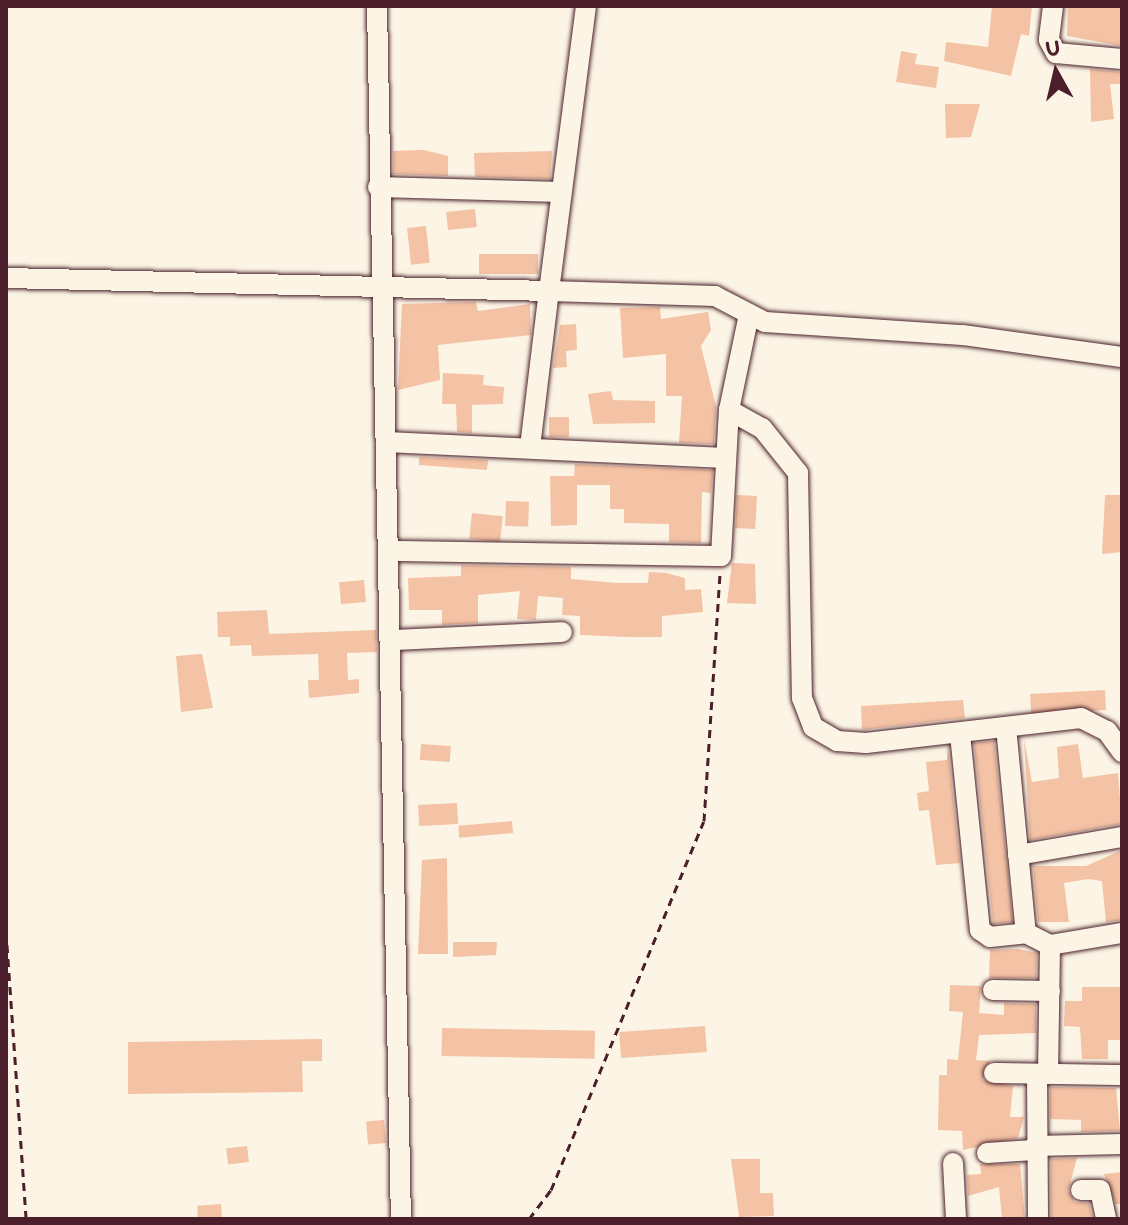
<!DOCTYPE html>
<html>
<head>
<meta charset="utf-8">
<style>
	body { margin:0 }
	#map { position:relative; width:1128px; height:1225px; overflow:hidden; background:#fcf5e5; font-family:Itim,sans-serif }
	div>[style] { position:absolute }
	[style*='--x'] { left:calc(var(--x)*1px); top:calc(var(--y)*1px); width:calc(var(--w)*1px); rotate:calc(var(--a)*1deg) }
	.building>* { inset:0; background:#f4c2a4; transform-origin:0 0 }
	.path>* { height:3px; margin-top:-1.5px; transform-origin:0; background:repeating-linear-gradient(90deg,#4a1f2b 0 8px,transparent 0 14px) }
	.roads { filter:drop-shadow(0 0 2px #4a1f2b) drop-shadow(0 0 2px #4a1f2b) }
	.minor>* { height:20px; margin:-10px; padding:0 10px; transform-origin:10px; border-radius:10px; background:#fcf5e5 }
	span { translate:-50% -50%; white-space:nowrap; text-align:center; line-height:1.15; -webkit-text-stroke:6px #fcf5e5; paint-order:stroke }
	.frame { position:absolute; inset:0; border:8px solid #4a1f2b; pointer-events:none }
	.north { position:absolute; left:1016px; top:32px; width:80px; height:80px; -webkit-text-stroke:6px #fcf5e5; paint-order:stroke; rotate:352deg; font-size:22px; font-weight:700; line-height:32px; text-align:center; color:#4a1f2b }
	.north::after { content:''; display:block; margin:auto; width:28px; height:36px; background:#4a1f2b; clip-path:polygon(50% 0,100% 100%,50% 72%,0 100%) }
</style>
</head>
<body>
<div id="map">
	<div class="building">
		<div style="clip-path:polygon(992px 6px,1032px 6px,1029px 36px,1021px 34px,1011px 76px,944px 61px,946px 42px,988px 47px)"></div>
		<div style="clip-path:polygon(1068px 6px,1122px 6px,1122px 46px,1067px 36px)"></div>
		<div style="clip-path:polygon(901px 51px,917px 54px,915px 64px,939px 67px,936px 88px,896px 82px)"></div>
		<div style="clip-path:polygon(1090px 69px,1122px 72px,1122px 84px,1110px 84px,1114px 119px,1091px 122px)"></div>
		<div style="clip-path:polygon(945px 104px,980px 104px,971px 137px,946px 138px)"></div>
		<div style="clip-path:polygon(424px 150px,448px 156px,448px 176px,393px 174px,393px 151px)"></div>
		<div style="clip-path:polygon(552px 151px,550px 179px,475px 177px,474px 153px)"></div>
		<div style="left:475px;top:209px;width:18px;height:29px;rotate:84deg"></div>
		<div style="left:426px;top:226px;width:37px;height:19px;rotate:84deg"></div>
		<div style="left:538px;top:254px;width:20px;height:59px;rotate:90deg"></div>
		<div style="clip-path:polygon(476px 302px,478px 311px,530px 304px,531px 335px,438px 345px,440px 380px,398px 390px,402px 304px)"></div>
		<div style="clip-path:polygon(660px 307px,661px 319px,708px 312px,711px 330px,701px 346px,716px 406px,714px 444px,679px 443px,682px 396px,666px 396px,666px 354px,623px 358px,620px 308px)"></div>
		<div style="clip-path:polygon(576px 324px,577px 350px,566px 351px,567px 367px,553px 368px,560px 325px)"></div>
		<div style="clip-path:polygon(443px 373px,484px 375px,483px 385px,504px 387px,503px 404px,472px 405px,472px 433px,457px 432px,456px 404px,442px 404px)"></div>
		<div style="clip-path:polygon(611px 391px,613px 400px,655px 401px,655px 423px,593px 424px,588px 394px)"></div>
		<div style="left:549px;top:417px;width:20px;height:20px"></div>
		<div style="clip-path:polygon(419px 457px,488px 460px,487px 470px,419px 465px)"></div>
		<div style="clip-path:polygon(575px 464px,713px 470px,711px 493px,702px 492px,701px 543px,669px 542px,669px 524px,624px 523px,624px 509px,610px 509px,610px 485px,577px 485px,577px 525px,551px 526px,550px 476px,574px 476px)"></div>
		<div style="left:737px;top:495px;width:20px;height:33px;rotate:3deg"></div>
		<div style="clip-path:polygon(1105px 495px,1122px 495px,1122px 552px,1102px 554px)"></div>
		<div style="left:506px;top:501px;width:23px;height:25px;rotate:2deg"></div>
		<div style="left:472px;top:513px;width:31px;height:26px;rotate:6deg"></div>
		<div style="clip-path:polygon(732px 563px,755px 564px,756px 604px,727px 603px)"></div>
		<div style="clip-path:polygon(461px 565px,571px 567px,571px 579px,617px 583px,648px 583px,649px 572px,666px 573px,685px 578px,685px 590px,701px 589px,703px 612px,662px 616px,662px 637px,628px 637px,580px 635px,580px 616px,562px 615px,563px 598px,538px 596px,536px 620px,517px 619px,520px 591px,478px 595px,478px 623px,442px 625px,442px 610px,409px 610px,408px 578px,461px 576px)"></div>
		<div style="left:364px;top:580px;width:22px;height:25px;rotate:85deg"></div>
		<div style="clip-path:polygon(267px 610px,269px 634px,376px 630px,377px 652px,347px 653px,348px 680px,359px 679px,359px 693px,309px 698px,308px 680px,319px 680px,318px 654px,252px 656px,251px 645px,230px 646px,230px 637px,218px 637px,217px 612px)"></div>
		<div style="clip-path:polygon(202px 654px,213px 708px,181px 712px,176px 656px)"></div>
		<div style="left:1105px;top:690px;width:20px;height:75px;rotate:87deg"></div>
		<div style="clip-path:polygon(963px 700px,965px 718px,862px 730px,861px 706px)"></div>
		<div style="clip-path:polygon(1024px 739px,1032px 782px,1059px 778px,1057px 747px,1078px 744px,1083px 778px,1118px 773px,1122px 824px,1030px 840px)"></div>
		<div style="left:994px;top:741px;width:182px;height:20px;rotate:84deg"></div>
		<div style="left:421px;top:744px;width:30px;height:16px;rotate:4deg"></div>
		<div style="clip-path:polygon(948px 747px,960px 863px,936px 865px,929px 810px,919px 811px,917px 793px,929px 791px,926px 762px,947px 760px)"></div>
		<div style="left:457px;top:803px;width:21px;height:39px;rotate:87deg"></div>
		<div style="left:512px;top:821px;width:12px;height:54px;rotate:85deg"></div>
		<div style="clip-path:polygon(1122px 850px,1122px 920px,1106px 922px,1102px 881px,1088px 879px,1064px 883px,1069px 922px,1038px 922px,1033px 866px,1086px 866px)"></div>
		<div style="clip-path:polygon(447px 858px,448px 954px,418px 954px,422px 860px)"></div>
		<div style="clip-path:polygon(453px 942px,497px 942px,496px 955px,453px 957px)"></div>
		<div style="clip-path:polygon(1018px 949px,1037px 953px,1036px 978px,989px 978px,990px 950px)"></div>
		<div style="clip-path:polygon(950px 985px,981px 986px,979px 1013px,1004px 1015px,1004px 1003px,1036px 1004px,1036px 1033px,979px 1035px,976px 1060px,990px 1061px,983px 1080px,1013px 1086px,1010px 1117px,1024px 1117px,1018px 1138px,963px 1150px,962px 1131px,938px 1130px,939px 1075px,947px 1075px,947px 1059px,958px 1060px,963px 1012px,949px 1011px)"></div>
		<div style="clip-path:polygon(1082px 987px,1122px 987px,1122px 1040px,1108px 1040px,1108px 1059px,1082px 1059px,1080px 1027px,1064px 1026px,1065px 1001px,1082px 1001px)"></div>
		<div style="left:705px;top:1026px;width:26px;height:86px;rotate:86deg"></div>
		<div style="left:442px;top:1028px;width:153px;height:28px;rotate:1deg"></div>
		<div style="clip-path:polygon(322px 1039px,322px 1061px,302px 1061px,303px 1092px,128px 1094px,128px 1042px)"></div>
		<div style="clip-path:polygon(1050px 1087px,1116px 1088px,1120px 1131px,1081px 1132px,1081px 1120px,1050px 1119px)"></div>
		<div style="left:384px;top:1120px;width:23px;height:18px;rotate:85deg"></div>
		<div style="left:247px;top:1146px;width:16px;height:21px;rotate:83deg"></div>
		<div style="clip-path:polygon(1077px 1158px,1068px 1191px,1075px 1202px,1089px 1203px,1093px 1219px,1051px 1219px,1051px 1159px)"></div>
		<div style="clip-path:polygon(731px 1159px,760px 1159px,760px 1193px,773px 1193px,774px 1216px,739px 1217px)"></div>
		<div style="clip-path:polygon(980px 1164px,1020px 1164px,1025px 1219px,1002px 1219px,999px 1187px,968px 1196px,967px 1175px,981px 1174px)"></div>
		<div style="clip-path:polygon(1122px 1172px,1122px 1204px,1116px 1204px,1104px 1174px)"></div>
		<div style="left:221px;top:1204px;width:15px;height:24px;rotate:86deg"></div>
	</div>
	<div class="path">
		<div style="--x:6;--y:931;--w:289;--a:86"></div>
		<div style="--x:529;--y:1219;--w:36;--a:-53"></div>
		<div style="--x:551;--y:1190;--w:399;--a:-67.5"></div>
		<div style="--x:704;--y:821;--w:249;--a:-86.3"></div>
	</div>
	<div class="roads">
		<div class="minor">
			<div style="--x:377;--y:6;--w:1213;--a:88.87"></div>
			<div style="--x:1053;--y:6;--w:34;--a:97"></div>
			<div style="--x:1049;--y:40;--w:15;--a:62"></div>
			<div style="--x:1056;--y:53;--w:66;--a:5.2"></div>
			<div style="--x:378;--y:187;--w:182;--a:1.6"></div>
			<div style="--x:6;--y:278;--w:543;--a:1.37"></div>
			<div style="--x:549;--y:291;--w:287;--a:-82.6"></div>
			<div style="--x:729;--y:410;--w:38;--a:29"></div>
			<div style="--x:762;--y:428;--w:58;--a:51.3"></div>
			<div style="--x:798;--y:473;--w:225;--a:89"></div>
			<div style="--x:802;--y:698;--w:31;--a:69"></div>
			<div style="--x:813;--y:727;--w:28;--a:30"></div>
			<div style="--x:837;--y:741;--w:29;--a:4"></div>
			<div style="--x:866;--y:743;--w:216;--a:-6.6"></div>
			<div style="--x:1081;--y:718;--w:29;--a:27"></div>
			<div style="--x:1107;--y:731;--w:26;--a:54"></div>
			<div style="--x:386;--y:442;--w:340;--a:2.7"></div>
			<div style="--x:530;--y:447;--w:157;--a:-83.1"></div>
			<div style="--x:549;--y:291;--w:166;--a:1.7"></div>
			<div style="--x:715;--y:296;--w:56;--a:27.5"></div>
			<div style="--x:765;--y:322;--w:198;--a:3.8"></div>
			<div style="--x:963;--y:335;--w:161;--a:7.9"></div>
			<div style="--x:393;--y:551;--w:328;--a:0.9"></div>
			<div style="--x:721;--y:556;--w:146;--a:-86.9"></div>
			<div style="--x:729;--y:410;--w:98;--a:-78.2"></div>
			<div style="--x:394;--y:640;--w:168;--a:-2.7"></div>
			<div style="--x:1006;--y:727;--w:207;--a:84.5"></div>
			<div style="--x:1026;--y:933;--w:27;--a:27"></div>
			<div style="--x:1050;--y:945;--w:73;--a:-9.5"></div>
			<div style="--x:960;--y:734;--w:197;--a:84.2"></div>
			<div style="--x:980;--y:930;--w:12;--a:35"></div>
			<div style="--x:990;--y:937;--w:36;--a:-6"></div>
			<div style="--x:1018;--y:855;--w:106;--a:-9.8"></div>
			<div style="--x:993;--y:990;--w:57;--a:1"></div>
			<div style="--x:994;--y:1073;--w:128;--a:0.9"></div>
			<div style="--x:1037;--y:1074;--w:145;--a:89.6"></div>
			<div style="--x:1048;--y:1074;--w:129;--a:-89.1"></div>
			<div style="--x:1035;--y:1146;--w:87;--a:-1.3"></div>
			<div style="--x:987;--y:1153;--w:47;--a:-3.7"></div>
			<div style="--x:953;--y:1163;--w:56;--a:86.9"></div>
			<div style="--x:1081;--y:1190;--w:19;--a:0"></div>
			<div style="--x:1100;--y:1190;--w:30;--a:78"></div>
		</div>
	</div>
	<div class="frame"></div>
	<div class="north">U</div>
</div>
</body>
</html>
